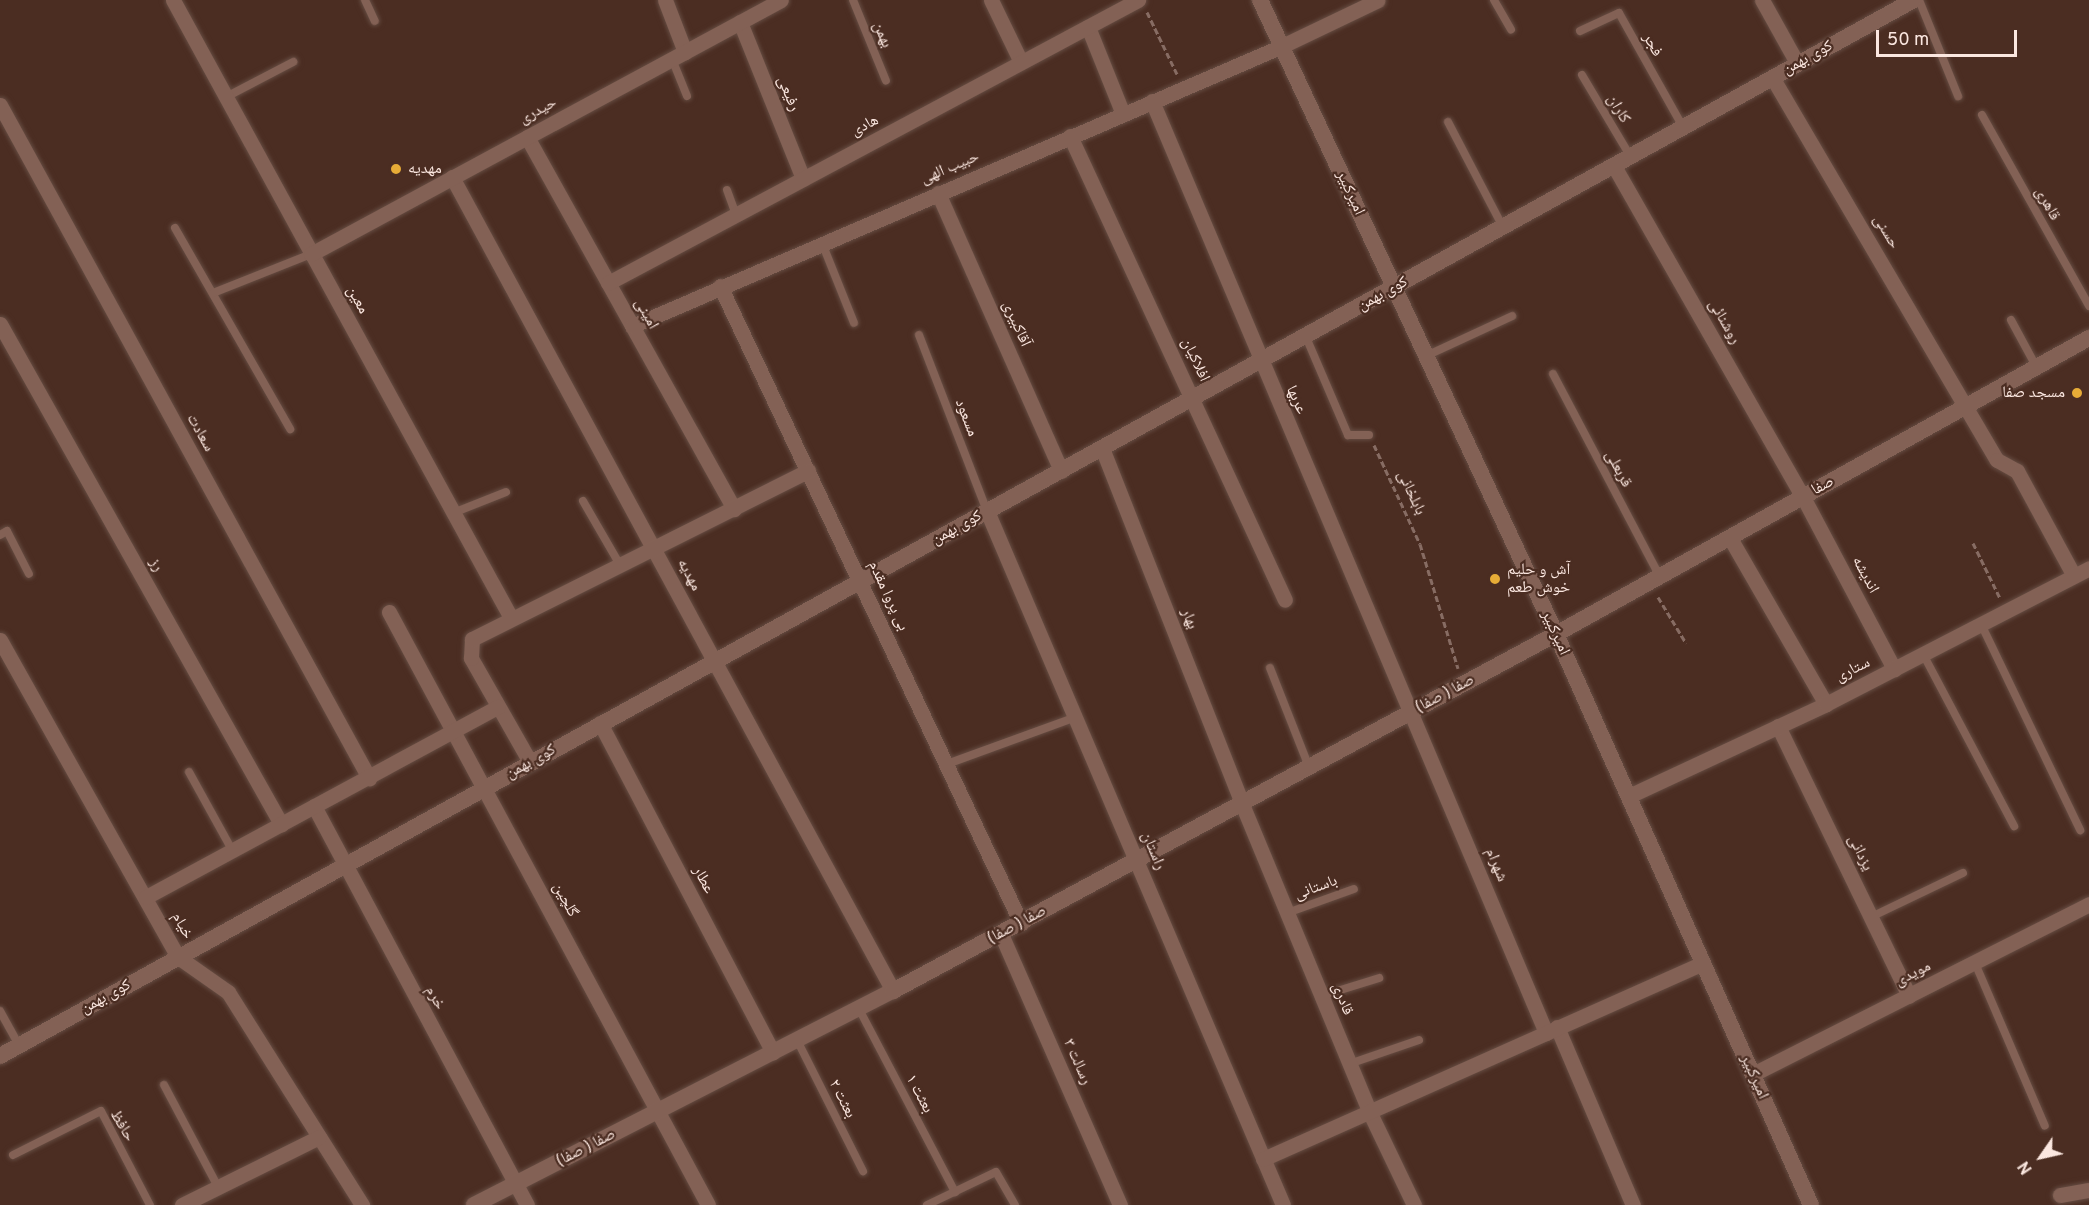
<!DOCTYPE html>
<html>
<head>
<meta charset="utf-8">
<style>
	body { margin:0 }
	#map { position:relative; width:2089px; height:1205px; overflow:hidden; background:#4b2d22; font-family:Overpass,"Noto Naskh Arabic",sans-serif }
	div>[style] { position:absolute }
	[style*='--x'] { left:calc(var(--x)*1px); top:calc(var(--y)*1px); width:calc(var(--w)*1px); rotate:calc(var(--a)*1deg) }
	.path>* { height:3px; margin-top:-1.5px; transform-origin:0; background:repeating-linear-gradient(90deg,#876c63 0 6px,transparent 0 9px) }
	.roads { filter:drop-shadow(0 0 2px #654c42) drop-shadow(0 0 2px #654c42) }
	.service>* { height:8px; margin:-4px; padding:0 4px; transform-origin:4px; border-radius:4px; background:#836155 }
	.minor>* { height:15px; margin:-7.5px; padding:0 7.5px; transform-origin:7.5px; border-radius:7.5px; background:#836155 }
	.tertiary>* { height:16px; margin:-8px; padding:0 8px; transform-origin:8px; border-radius:8px; background:#836155 }
	.dots>* { width:16px; height:16px; translate:-50% -50%; box-sizing:border-box; border:3px solid #4b2d22; border-radius:50% }
	span { translate:-50% -50%; white-space:nowrap; text-align:center; line-height:1.15; -webkit-text-stroke:4.5px #4b2d22; paint-order:stroke }
	.street-label { font-size:16px; color:#fbe7e0 }
	.poi-label { font-size:16px; color:#fbe7e0 }
	.left { translate:0 -50%; text-align:left }
	.right { translate:-100% -50%; text-align:right }
	.north { position:absolute; left:2011px; top:1127px; width:60px; height:60px; -webkit-text-stroke:4px #4b2d22; paint-order:stroke; rotate:236deg; font-size:16px; font-weight:700; line-height:24px; text-align:center; color:#fbe7e0 }
	.north::after { content:''; display:block; margin:auto; width:21px; height:27px; background:#fbe7e0; clip-path:polygon(50% 0,100% 100%,50% 72%,0 100%) }
	.scale { position:absolute; left:1876px; top:30px; width:141px; height:27px; box-sizing:border-box; border:3px solid #fbe7e0; border-top:0; padding-left:8px; font-size:18px; line-height:21px; white-space:nowrap; color:#fbe7e0; -webkit-text-stroke:4px #4b2d22; paint-order:stroke }
</style>
</head>
<body>
<div id="map">
	<div class="path">
		<div style="--x:1147;--y:12;--w:69;--a:64.2"></div>
		<div style="--x:1374;--y:445;--w:109;--a:65.1"></div>
		<div style="--x:1420;--y:544;--w:130;--a:73"></div>
		<div style="--x:1973;--y:543;--w:61;--a:63.9"></div>
		<div style="--x:1658;--y:597;--w:54;--a:58.7"></div>
	</div>
	<div class="roads">
		<div class="service">
			<div style="--x:365;--y:0;--w:23;--a:65"></div>
			<div style="--x:853;--y:0;--w:87;--a:67.8"></div>
			<div style="--x:1494;--y:0;--w:34;--a:60"></div>
			<div style="--x:1919;--y:0;--w:104;--a:67.9"></div>
			<div style="--x:1580;--y:31;--w:43;--a:-24.8"></div>
			<div style="--x:1619;--y:13;--w:131;--a:60.7"></div>
			<div style="--x:672;--y:59;--w:40;--a:68"></div>
			<div style="--x:1582;--y:75;--w:94;--a:59.3"></div>
			<div style="--x:226;--y:97;--w:76;--a:-27.6"></div>
			<div style="--x:1982;--y:115;--w:219;--a:60.7"></div>
			<div style="--x:1448;--y:122;--w:119;--a:62.4"></div>
			<div style="--x:727;--y:190;--w:27;--a:70"></div>
			<div style="--x:175;--y:228;--w:232;--a:60.2"></div>
			<div style="--x:822;--y:243;--w:86;--a:68.2"></div>
			<div style="--x:213;--y:293;--w:105;--a:-21.7"></div>
			<div style="--x:2011;--y:320;--w:55;--a:61.6"></div>
			<div style="--x:919;--y:335;--w:189;--a:68.9"></div>
			<div style="--x:1306;--y:337;--w:107;--a:66.8"></div>
			<div style="--x:1348;--y:435;--w:21;--a:0"></div>
			<div style="--x:1426;--y:356;--w:95;--a:-24.9"></div>
			<div style="--x:1553;--y:374;--w:229;--a:62.2"></div>
			<div style="--x:583;--y:501;--w:74;--a:60"></div>
			<div style="--x:453;--y:513;--w:57;--a:-21.6"></div>
			<div style="--x:0;--y:535;--w:8;--a:-30"></div>
			<div style="--x:7;--y:531;--w:48;--a:62.9"></div>
			<div style="--x:1981;--y:624;--w:229;--a:64.3"></div>
			<div style="--x:1923;--y:654;--w:195;--a:62.1"></div>
			<div style="--x:1270;--y:668;--w:106;--a:68.5"></div>
			<div style="--x:947;--y:764;--w:137;--a:-20"></div>
			<div style="--x:189;--y:772;--w:89;--a:61.1"></div>
			<div style="--x:1287;--y:913;--w:71;--a:-19.7"></div>
			<div style="--x:1871;--y:917;--w:102;--a:-25.6"></div>
			<div style="--x:1975;--y:963;--w:177;--a:66.8"></div>
			<div style="--x:1321;--y:996;--w:61;--a:-17.2"></div>
			<div style="--x:859;--y:1009;--w:207;--a:62.3"></div>
			<div style="--x:0;--y:1011;--w:39;--a:61"></div>
			<div style="--x:797;--y:1040;--w:147;--a:63.3"></div>
			<div style="--x:1349;--y:1064;--w:74;--a:-18.9"></div>
			<div style="--x:164;--y:1085;--w:115;--a:62.1"></div>
			<div style="--x:13;--y:1155;--w:98;--a:-26.6"></div>
			<div style="--x:101;--y:1111;--w:106;--a:62.5"></div>
			<div style="--x:927;--y:1205;--w:76;--a:-25.6"></div>
			<div style="--x:996;--y:1172;--w:38;--a:60"></div>
		</div>
		<div class="minor">
			<div style="--x:173;--y:0;--w:704;--a:61.32"></div>
			<div style="--x:665;--y:0;--w:56;--a:69"></div>
			<div style="--x:991;--y:0;--w:69;--a:64.2"></div>
			<div style="--x:1762;--y:0;--w:72;--a:60.9"></div>
			<div style="--x:740;--y:22;--w:169;--a:68.1"></div>
			<div style="--x:1088;--y:27;--w:94;--a:68.1"></div>
			<div style="--x:1772;--y:77;--w:444;--a:59.6"></div>
			<div style="--x:1997;--y:460;--w:23;--a:29"></div>
			<div style="--x:2017;--y:471;--w:119;--a:61.5"></div>
			<div style="--x:1152;--y:101;--w:1012;--a:67.08"></div>
			<div style="--x:0;--y:105;--w:768;--a:61.26"></div>
			<div style="--x:1070;--y:136;--w:511;--a:65.14"></div>
			<div style="--x:527;--y:137;--w:426;--a:60.9"></div>
			<div style="--x:1614;--y:166;--w:381;--a:60.3"></div>
			<div style="--x:1803;--y:497;--w:195;--a:62.1"></div>
			<div style="--x:452;--y:177;--w:926;--a:61.55"></div>
			<div style="--x:938;--y:193;--w:304;--a:66.1"></div>
			<div style="--x:311;--y:254;--w:534;--a:-28.39"></div>
			<div style="--x:608;--y:283;--w:601;--a:-28.1"></div>
			<div style="--x:720;--y:286;--w:705;--a:64.71"></div>
			<div style="--x:0;--y:324;--w:574;--a:60.66"></div>
			<div style="--x:632;--y:326;--w:708;--a:-23.3"></div>
			<div style="--x:1282;--y:46;--w:106;--a:-25.6"></div>
			<div style="--x:1102;--y:448;--w:383;--a:68.5"></div>
			<div style="--x:1242;--y:804;--w:332;--a:67.5"></div>
			<div style="--x:1369;--y:1111;--w:104;--a:64.4"></div>
			<div style="--x:987;--y:511;--w:754;--a:66.9"></div>
			<div style="--x:1730;--y:538;--w:192;--a:60"></div>
			<div style="--x:389;--y:612;--w:673;--a:61.72"></div>
			<div style="--x:0;--y:640;--w:364;--a:60.7"></div>
			<div style="--x:178;--y:957;--w:61;--a:35"></div>
			<div style="--x:228;--y:992;--w:252;--a:57.8"></div>
			<div style="--x:600;--y:723;--w:372;--a:62.3"></div>
			<div style="--x:1778;--y:726;--w:300;--a:64.1"></div>
			<div style="--x:530;--y:762;--w:120;--a:-119.6"></div>
			<div style="--x:471;--y:658;--w:19;--a:-87"></div>
			<div style="--x:472;--y:639;--w:376;--a:-26.6"></div>
			<div style="--x:1629;--y:796;--w:217;--a:-25"></div>
			<div style="--x:1826;--y:704;--w:296;--a:-27.3"></div>
			<div style="--x:314;--y:806;--w:452;--a:61.9"></div>
			<div style="--x:146;--y:897;--w:400;--a:-28.4"></div>
			<div style="--x:1001;--y:934;--w:296;--a:66.3"></div>
			<div style="--x:1557;--y:1027;--w:194;--a:66.9"></div>
			<div style="--x:1753;--y:1074;--w:377;--a:-26.8"></div>
			<div style="--x:1263;--y:1159;--w:482;--a:-24"></div>
			<div style="--x:2060;--y:1195;--w:29;--a:-10"></div>
			<div style="--x:182;--y:1205;--w:153;--a:-26.4"></div>
		</div>
		<div class="tertiary">
			<div style="--x:1260;--y:0;--w:700;--a:64.97"></div>
			<div style="--x:1556;--y:634;--w:625;--a:65.94"></div>
			<div style="--x:0;--y:1056;--w:2186;--a:-28.89"></div>
			<div style="--x:474;--y:1205;--w:470;--a:-27.1"></div>
			<div style="--x:893;--y:991;--w:753;--a:-28.3"></div>
			<div style="--x:1556;--y:634;--w:610;--a:-29.05"></div>
		</div>
	</div>
	<div class="dots">
		<div style="left:396px;top:169px;background:#e7ac37"></div>
		<div style="left:2077px;top:393px;background:#e7ac37"></div>
		<div style="left:1495px;top:579px;background:#e7ac37"></div>
	</div>
	<div class="street-label">
		<span style="left:882px;top:35px;rotate:67deg">بهمن</span>
		<span style="left:1652px;top:45px;rotate:61deg">فجر</span>
		<span style="left:1808px;top:58px;rotate:-29deg">کوی بهمن</span>
		<span style="left:788px;top:94px;rotate:68deg">رفیعی</span>
		<span style="left:1618px;top:109px;rotate:60deg">کاران</span>
		<span style="left:538px;top:111px;rotate:-28deg">حیدری</span>
		<span style="left:865px;top:126px;rotate:-28deg">هادی</span>
		<span style="left:950px;top:168px;rotate:-23deg">حبیب الهی</span>
		<span style="left:1350px;top:193px;rotate:65deg">امیرکبیر</span>
		<span style="left:2047px;top:204px;rotate:61deg">قاهری</span>
		<span style="left:1886px;top:232px;rotate:59deg">حسنی</span>
		<span style="left:1383px;top:294px;rotate:-29deg">کوی بهمن</span>
		<span style="left:357px;top:300px;rotate:61deg">معین</span>
		<span style="left:646px;top:314px;rotate:61deg">امینی</span>
		<span style="left:1724px;top:322px;rotate:60deg">روشنائی</span>
		<span style="left:1016px;top:324px;rotate:66deg">آقاکبیری</span>
		<span style="left:1195px;top:360px;rotate:65deg">افلاکیان</span>
		<span style="left:1296px;top:400px;rotate:66deg">عربها</span>
		<span style="left:966px;top:418px;rotate:69deg">مسعود</span>
		<span style="left:200px;top:433px;rotate:61deg">سعادت</span>
		<span style="left:1618px;top:469px;rotate:62deg">قربعلی</span>
		<span style="left:1823px;top:486px;rotate:-29deg">صفا</span>
		<span style="left:1411px;top:493px;rotate:65deg">بابلخانی</span>
		<span style="left:957px;top:528px;rotate:-29deg">کوی بهمن</span>
		<span style="left:156px;top:565px;rotate:61deg">رز</span>
		<span style="left:689px;top:575px;rotate:62deg">مهدیه</span>
		<span style="left:1865px;top:575px;rotate:62deg">اندیشه</span>
		<span style="left:888px;top:596px;rotate:65deg">بی پروا مقدم</span>
		<span style="left:1189px;top:619px;rotate:69deg">بهار</span>
		<span style="left:1555px;top:633px;rotate:65deg">امیرکبیر</span>
		<span style="left:1853px;top:670px;rotate:-27deg">ستاری</span>
		<span style="left:1445px;top:694px;rotate:-28deg">صفا ( صفا)</span>
		<span style="left:531px;top:762px;rotate:-29deg">کوی بهمن</span>
		<span style="left:1153px;top:851px;rotate:67deg">راستان</span>
		<span style="left:1860px;top:853px;rotate:64deg">یزدانی</span>
		<span style="left:1496px;top:865px;rotate:68deg">شهرام</span>
		<span style="left:703px;top:880px;rotate:62deg">عطار</span>
		<span style="left:1316px;top:888px;rotate:-20deg">باستانی</span>
		<span style="left:565px;top:900px;rotate:62deg">گلچین</span>
		<span style="left:1017px;top:925px;rotate:-28deg">صفا ( صفا)</span>
		<span style="left:182px;top:926px;rotate:62deg">خیام</span>
		<span style="left:1913px;top:974px;rotate:-27deg">مویدی</span>
		<span style="left:106px;top:997px;rotate:-29deg">کوی بهمن</span>
		<span style="left:435px;top:998px;rotate:62deg">خرم</span>
		<span style="left:1342px;top:999px;rotate:68deg">قادری</span>
		<span style="left:1077px;top:1062px;rotate:66deg">رسالت ۳</span>
		<span style="left:1754px;top:1077px;rotate:66deg">امیرکبیر</span>
		<span style="left:919px;top:1094px;rotate:62deg">بعثت ۱</span>
		<span style="left:842px;top:1099px;rotate:63deg">بعثت ۲</span>
		<span style="left:122px;top:1126px;rotate:59deg">حافظ</span>
		<span style="left:586px;top:1148px;rotate:-27deg">صفا ( صفا)</span>
	</div>
	<div class="poi-label">
		<span class="left" style="left:408px;top:169px">مهدیه</span>
		<span class="right" style="left:2065px;top:393px">مسجد صفا</span>
		<span class="left" style="left:1507px;top:579px">آش و حلیم<br>خوش طعم</span>
	</div>
	<div class="north">N</div>
	<div class="scale">50 m</div>
</div>
</body>
</html>
